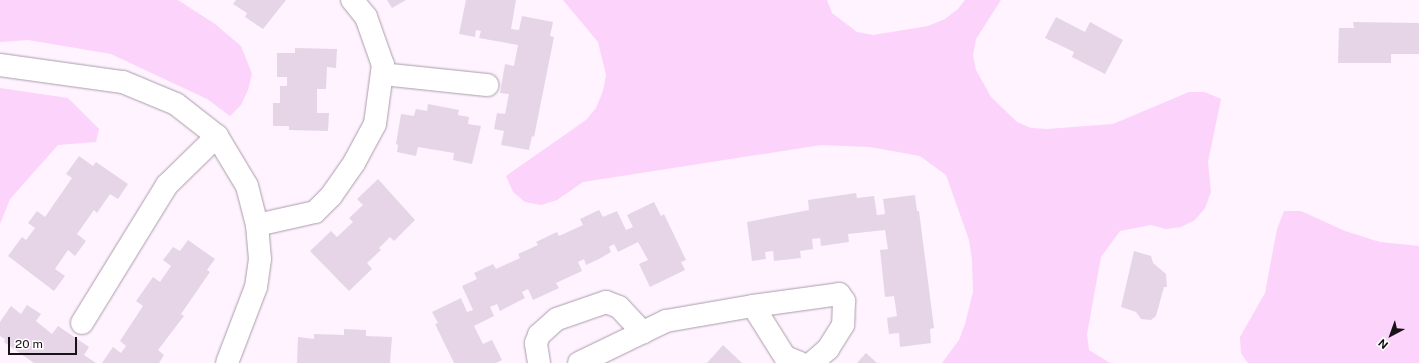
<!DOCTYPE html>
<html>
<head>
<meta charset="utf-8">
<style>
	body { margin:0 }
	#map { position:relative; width:1419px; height:363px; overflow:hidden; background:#fef3fe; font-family:"Public Sans",sans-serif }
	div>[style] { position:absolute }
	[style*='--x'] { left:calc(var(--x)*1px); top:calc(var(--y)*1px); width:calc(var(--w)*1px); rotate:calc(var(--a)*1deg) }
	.green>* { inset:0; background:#fbd3fb }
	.building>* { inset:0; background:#e6d5e6 }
	.roads { filter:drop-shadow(0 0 1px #ab9bab) drop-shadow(0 0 1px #ab9bab) }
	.street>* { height:22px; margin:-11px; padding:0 11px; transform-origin:11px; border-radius:11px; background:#fff }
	span { translate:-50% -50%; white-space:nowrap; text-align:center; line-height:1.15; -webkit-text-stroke:4px #fff; paint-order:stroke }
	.north { position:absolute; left:1371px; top:315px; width:40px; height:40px; -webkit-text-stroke:3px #fff; paint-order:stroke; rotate:221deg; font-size:11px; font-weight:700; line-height:16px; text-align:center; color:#181218 }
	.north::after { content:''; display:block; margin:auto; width:14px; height:18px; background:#181218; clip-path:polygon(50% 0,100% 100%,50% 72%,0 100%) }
	.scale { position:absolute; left:8px; top:337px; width:69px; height:18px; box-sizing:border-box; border:2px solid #181218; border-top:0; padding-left:5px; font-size:12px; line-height:14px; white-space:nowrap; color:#181218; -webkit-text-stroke:3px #fff; paint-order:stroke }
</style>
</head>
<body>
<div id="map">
	<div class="green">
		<div style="clip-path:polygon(0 0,178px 0,215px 24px,241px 46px,252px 74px,248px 90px,241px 105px,230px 116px,207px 99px,111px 54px,28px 40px,0 42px)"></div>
		<div style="clip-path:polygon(563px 0,827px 0,832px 13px,857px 32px,873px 35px,928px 26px,945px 19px,958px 9px,965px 0,1001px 0,976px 39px,973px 55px,976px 70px,991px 97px,1017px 122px,1031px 128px,1047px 129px,1113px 124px,1189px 92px,1205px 92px,1221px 99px,1208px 162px,1211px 192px,1205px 208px,1195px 220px,1181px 227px,1166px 229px,1151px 225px,1120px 231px,1101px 257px,1087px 334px,1089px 350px,1110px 363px,942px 363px,959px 340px,965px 324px,973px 292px,972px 260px,969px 240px,946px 175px,920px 156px,870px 147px,821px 145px,583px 182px,557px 200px,541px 205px,525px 202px,513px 192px,506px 176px,586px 120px,596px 108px,603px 91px,606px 75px,598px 42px)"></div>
		<div style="clip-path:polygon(0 88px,68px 98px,99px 129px,96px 142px,58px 145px,10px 199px,0 224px)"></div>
		<div style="clip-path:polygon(1284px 211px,1301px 211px,1345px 231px,1380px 242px,1419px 246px,1419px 363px,1248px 363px,1241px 353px,1240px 337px,1265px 293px,1277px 229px)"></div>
	</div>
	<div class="building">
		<div style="clip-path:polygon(236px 0,286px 0,263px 29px,245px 17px,247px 13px,233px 4px)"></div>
		<div style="clip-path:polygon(387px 0,406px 0,392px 8px)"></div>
		<div style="clip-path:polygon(466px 0,516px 0,511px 29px,519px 30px,522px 16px,553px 22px,550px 36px,554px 37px,534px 137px,532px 136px,529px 150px,501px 145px,504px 131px,494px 129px,497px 113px,505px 114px,509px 94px,500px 93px,505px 64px,514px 66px,518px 45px,479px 38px,481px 31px,476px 30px,475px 37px,459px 34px)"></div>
		<div style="clip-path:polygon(1056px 17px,1085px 32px,1090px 22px,1123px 40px,1105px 74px,1072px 57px,1074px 52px,1045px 38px)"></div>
		<div style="clip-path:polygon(1353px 22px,1419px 23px,1419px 54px,1391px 54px,1391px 63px,1338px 63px,1339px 28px,1354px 28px)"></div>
		<div style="clip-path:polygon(295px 48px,337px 49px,336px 68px,327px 67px,326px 89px,317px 89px,317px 113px,329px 113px,328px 131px,289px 130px,289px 126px,273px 126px,273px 103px,280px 103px,280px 86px,287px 86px,287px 77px,277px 77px,277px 53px,295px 53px)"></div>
		<div style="clip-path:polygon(428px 104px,459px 110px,458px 115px,469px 117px,468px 124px,481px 126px,472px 164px,453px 160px,454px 153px,418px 147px,416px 156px,397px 152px,398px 145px,396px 144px,401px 114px,414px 116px,416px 109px,427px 111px)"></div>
		<div style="clip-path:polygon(79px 156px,93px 166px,96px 162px,128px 184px,118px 199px,110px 194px,97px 213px,94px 210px,77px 234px,86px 241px,75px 256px,68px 250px,55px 269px,65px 276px,54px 291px,8px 256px,22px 237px,26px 240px,35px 228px,28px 223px,37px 211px,45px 217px,72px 178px,66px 174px)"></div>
		<div style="clip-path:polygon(378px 179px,415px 220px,394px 241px,390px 237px,379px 248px,381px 250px,367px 263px,372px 269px,349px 291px,310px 251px,331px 231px,337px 237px,353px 222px,349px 218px,363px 205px,357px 199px)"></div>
		<div style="clip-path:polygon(856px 193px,857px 198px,874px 196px,877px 215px,885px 214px,883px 199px,915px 195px,917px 211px,919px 211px,934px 328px,930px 329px,931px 343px,900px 347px,899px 333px,889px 334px,887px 318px,897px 316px,894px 296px,885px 297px,880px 250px,888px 249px,885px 230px,848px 234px,849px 242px,821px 246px,820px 238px,812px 239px,813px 249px,800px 251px,801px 258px,774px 261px,773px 251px,765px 252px,766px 259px,752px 261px,747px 222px,809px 210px,808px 200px)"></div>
		<div style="clip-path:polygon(654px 202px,661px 216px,664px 214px,686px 260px,681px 262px,685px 270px,650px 287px,639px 264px,648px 260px,638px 242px,618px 252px,614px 244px,609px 247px,611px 252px,599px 259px,586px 265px,584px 259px,578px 262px,582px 271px,556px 283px,559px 288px,533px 300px,528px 289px,522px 292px,525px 298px,500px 311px,497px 304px,490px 307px,494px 316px,474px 326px,483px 344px,492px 340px,502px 360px,496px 363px,454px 363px,435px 324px,438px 323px,432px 312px,461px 298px,467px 312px,473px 310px,462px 286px,477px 279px,474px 273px,493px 264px,496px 269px,520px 258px,518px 254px,538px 245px,536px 242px,557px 232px,559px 236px,583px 225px,580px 219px,599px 210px,603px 217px,617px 211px,626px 230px,633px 227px,627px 215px)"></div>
		<div style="clip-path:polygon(188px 240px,215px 259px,207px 270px,210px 272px,181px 314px,184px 316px,158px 350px,164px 355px,159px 363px,102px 363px,113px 347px,121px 353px,126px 346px,120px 341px,143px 306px,136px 301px,153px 277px,160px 282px,171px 266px,163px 260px,173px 247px,180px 251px)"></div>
		<div style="clip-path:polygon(1134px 251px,1151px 256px,1153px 263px,1166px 274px,1167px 287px,1164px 287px,1156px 316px,1151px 320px,1141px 319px,1136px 312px,1121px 307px)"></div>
		<div style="clip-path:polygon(27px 305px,41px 314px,36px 321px,52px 334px,58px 326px,89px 347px,84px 355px,96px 363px,34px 363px,4px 342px,5px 339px,0 336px,0 322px,11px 306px,21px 314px)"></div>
		<div style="clip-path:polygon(344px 329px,366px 330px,366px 336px,392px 337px,390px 363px,297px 363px,298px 337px,314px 339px,314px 334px,344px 335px)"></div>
		<div style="clip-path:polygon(723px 345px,742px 363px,707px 363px)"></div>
		<div style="clip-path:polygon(866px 353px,877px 363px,857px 363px)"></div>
	</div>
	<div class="roads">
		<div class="street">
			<div style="--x:0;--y:65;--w:124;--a:7.9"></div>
			<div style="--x:123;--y:82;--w:57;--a:22.5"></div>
			<div style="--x:176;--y:104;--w:52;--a:38"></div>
			<div style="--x:217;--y:136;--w:58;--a:59"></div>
			<div style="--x:247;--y:186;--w:40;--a:75.6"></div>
			<div style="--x:257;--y:225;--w:34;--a:85"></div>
			<div style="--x:260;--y:259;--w:28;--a:98"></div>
			<div style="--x:256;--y:287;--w:81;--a:110.9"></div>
			<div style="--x:382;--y:74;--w:106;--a:6"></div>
			<div style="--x:257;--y:225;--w:59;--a:-12.6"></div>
			<div style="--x:315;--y:212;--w:23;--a:-45"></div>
			<div style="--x:331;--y:196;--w:40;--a:-55.1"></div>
			<div style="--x:354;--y:163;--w:44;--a:-61.7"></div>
			<div style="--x:375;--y:124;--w:60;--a:-82.3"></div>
			<div style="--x:383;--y:65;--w:51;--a:-109.5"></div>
			<div style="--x:366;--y:17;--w:22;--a:-129"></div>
			<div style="--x:82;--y:323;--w:162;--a:-58.4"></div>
			<div style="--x:167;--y:185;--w:70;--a:-44.4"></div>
			<div style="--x:539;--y:363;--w:20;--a:-99"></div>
			<div style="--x:536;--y:343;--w:9;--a:-69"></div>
			<div style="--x:539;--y:335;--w:24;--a:-42"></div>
			<div style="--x:557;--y:319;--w:52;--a:-19.1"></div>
			<div style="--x:606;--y:302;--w:14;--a:21"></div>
			<div style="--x:619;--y:307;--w:35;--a:47"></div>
			<div style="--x:579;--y:363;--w:97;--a:-25.8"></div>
			<div style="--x:666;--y:321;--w:88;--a:-9.8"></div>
			<div style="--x:800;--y:363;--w:16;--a:-158"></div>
			<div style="--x:785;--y:357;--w:60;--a:-122.1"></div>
			<div style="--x:753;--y:306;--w:87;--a:-7.9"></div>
			<div style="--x:839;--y:294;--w:9;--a:54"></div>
			<div style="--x:844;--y:301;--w:24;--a:92"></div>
			<div style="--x:843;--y:325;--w:28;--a:122"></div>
			<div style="--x:828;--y:349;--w:21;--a:139"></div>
		</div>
	</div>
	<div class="north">N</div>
	<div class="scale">20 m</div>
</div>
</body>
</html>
